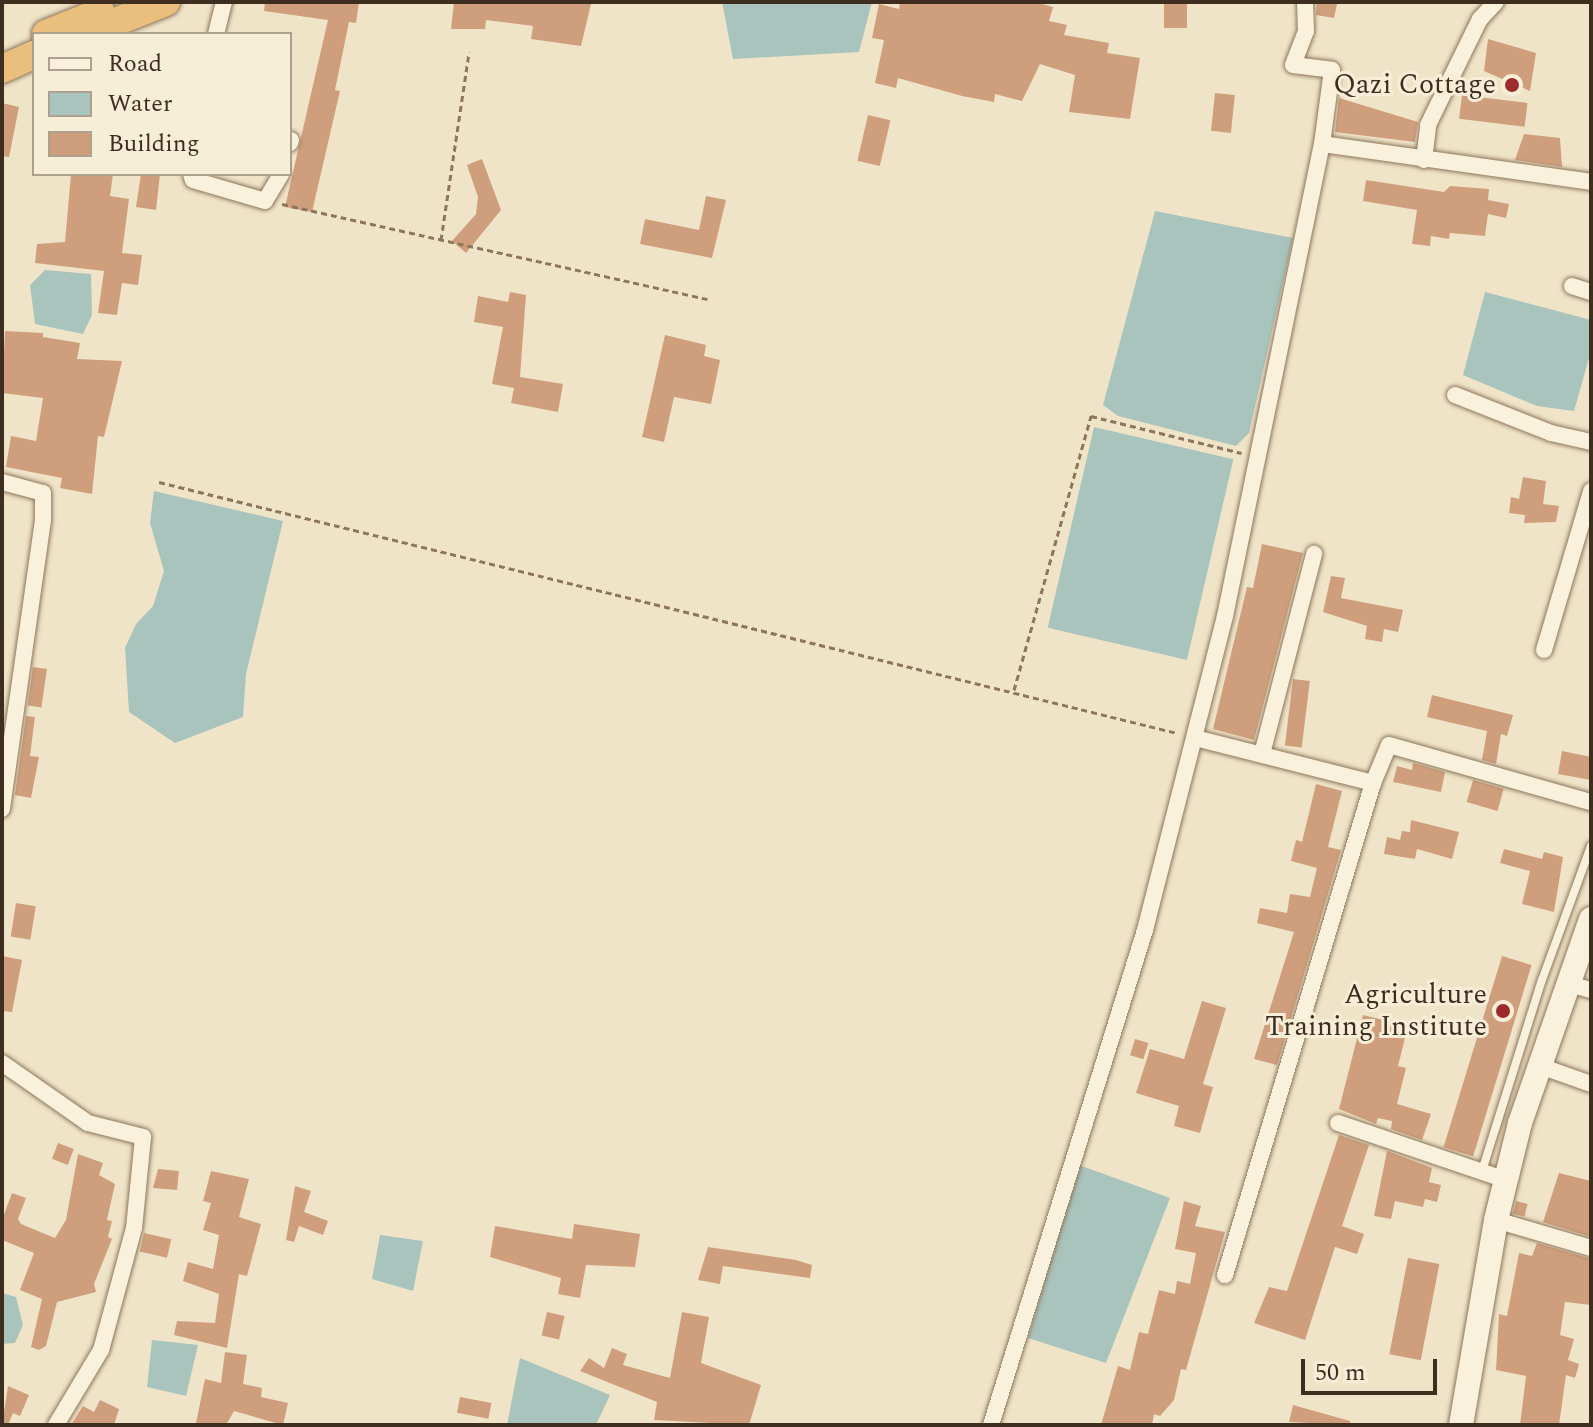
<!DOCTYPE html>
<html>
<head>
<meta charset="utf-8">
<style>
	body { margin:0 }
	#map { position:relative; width:1593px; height:1427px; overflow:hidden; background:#f0e4c8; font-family:Spectral,serif }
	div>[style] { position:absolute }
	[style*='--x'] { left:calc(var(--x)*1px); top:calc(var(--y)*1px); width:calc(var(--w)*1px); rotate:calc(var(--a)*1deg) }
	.water>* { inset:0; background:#a9c4bc; transform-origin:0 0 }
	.building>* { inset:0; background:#cf9f7d; transform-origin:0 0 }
	.path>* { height:3px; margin-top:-1.5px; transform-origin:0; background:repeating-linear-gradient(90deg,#8d765c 0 6px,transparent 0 10px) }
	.roads { filter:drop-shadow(0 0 2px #8d765c) drop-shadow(0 0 2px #8d765c) }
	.service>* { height:8px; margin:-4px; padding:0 4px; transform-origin:4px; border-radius:4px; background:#faf1dc }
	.minor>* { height:16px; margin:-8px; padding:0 8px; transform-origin:8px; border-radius:8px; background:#faf1dc }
	.secondary>* { height:24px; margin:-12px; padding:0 12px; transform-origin:12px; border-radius:12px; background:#faf1dc }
	.trunk>* { height:28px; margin:-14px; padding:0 14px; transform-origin:14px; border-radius:14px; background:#eabe7c }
	.dots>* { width:22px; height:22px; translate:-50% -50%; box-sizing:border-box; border:4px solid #f7eed8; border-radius:50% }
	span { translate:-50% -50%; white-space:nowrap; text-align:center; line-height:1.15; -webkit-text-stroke:6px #f7eed8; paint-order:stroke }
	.poi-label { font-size:28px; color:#3d2e20 }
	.right { translate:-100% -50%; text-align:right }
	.frame { position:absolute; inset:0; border:4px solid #3d2e20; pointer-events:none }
	.legend { position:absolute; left:32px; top:32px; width:260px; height:144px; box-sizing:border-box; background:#f7eed8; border:2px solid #ada18e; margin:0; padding:10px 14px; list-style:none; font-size:24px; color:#3d2e20 }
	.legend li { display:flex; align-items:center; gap:16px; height:40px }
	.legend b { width:40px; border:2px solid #ada18e }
	.scale { position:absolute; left:1301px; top:1359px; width:136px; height:36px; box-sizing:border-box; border:4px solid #3d2e20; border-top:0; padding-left:10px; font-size:24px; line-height:28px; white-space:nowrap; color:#3d2e20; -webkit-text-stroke:6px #f7eed8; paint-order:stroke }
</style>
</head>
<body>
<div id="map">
	<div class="water">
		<div style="clip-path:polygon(722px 2px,872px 2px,859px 52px,733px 59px)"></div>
		<div style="clip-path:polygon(1155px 211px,1293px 238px,1249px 433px,1236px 446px,1118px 416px,1103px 405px)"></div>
		<div style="clip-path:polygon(45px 270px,91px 274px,92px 315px,83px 334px,35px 324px,30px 285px)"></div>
		<div style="clip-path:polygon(1485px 292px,1591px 320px,1591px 351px,1574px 411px,1537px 406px,1463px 375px)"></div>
		<div style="left:1094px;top:427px;width:143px;height:206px;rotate:13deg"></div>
		<div style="clip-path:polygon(154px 491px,283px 521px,246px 674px,243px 717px,175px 743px,129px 712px,125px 648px,136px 624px,153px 606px,164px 571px,150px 523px)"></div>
		<div style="clip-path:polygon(1079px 1165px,1170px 1198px,1106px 1363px,1028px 1338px)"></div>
		<div style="clip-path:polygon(380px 1235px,423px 1241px,413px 1291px,372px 1279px)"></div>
		<div style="clip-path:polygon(2px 1293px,16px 1297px,23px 1325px,15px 1343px,2px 1344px)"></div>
		<div style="clip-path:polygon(152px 1340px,198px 1345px,186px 1396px,147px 1387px)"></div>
		<div style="clip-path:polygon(520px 1358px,610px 1395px,596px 1425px,507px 1425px)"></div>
	</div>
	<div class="building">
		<div style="clip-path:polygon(265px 2px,359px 2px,356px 23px,349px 22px,335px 90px,340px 91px,312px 212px,285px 207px,328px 20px,264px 11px)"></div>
		<div style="clip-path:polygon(454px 2px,579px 2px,591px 4px,581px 46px,531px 39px,533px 26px,486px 20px,485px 29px,451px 29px)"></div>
		<div style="clip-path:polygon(900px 2px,1035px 2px,1053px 7px,1049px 21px,1067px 25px,1064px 35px,1109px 43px,1107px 53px,1140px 58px,1130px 119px,1069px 112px,1075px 75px,1040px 64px,1022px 101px,995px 94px,994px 102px,962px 96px,898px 78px,896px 88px,875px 83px,884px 40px,872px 38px,879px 4px,899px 9px)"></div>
		<div style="left:1164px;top:2px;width:23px;height:26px"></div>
		<div style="clip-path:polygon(1317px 2px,1337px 4px,1334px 18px,1316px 15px)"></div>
		<div style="clip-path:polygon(1488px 39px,1536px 53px,1530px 91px,1484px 71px)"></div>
		<div style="left:1215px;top:93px;width:20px;height:38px;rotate:6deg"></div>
		<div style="left:1462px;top:95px;width:66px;height:24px;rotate:7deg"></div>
		<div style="clip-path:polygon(1339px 98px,1418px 122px,1415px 142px,1335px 132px)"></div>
		<div style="clip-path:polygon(2px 103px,19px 107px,9px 157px,2px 156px)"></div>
		<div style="left:868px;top:115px;width:23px;height:47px;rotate:13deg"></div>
		<div style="clip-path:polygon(1524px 134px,1560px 138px,1562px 167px,1515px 160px)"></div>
		<div style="clip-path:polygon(482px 159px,501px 210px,466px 253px,452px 241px,476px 214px,478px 197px,467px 165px)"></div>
		<div style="clip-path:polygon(71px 174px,113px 174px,110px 196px,129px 199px,122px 253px,142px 255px,138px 285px,122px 283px,117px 315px,98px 313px,104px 271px,35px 263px,37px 244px,65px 242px)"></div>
		<div style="clip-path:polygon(141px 174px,160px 174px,156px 210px,136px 207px)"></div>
		<div style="clip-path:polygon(1366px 180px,1444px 192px,1450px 186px,1489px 189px,1488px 200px,1509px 204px,1506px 218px,1488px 214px,1485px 236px,1450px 233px,1449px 239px,1431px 236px,1430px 246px,1412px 244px,1417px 210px,1363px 201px)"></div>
		<div style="clip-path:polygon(706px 196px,726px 200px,712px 258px,640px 244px,645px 219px,699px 230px)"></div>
		<div style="clip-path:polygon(510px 292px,526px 295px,520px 377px,563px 384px,558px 412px,511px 403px,514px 388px,492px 384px,503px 327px,474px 322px,478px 296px,508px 302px)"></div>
		<div style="clip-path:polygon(5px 331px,43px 333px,43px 337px,80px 343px,77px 359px,122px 361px,104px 437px,98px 436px,92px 494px,60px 488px,62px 478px,6px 467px,11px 436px,36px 441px,43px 398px,2px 393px)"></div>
		<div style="clip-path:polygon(665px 335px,706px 345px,704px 356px,720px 360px,711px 404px,674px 397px,664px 442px,642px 437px)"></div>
		<div style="clip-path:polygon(1523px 477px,1546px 481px,1543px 504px,1559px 506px,1556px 522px,1524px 523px,1525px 515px,1509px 513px,1511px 497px,1519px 499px)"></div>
		<div style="clip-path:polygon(1262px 544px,1303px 553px,1254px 740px,1213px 729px,1247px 587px,1253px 588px)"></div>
		<div style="clip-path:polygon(1331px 576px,1345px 578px,1341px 598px,1403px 610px,1398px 632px,1384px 629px,1382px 642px,1365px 639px,1367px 626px,1323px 612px)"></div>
		<div style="left:33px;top:667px;width:14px;height:39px;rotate:8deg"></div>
		<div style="left:1293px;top:679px;width:17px;height:67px;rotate:7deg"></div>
		<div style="clip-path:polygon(1432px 695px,1513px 715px,1507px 736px,1501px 734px,1496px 764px,1482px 760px,1487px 731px,1427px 717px)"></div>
		<div style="clip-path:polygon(26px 716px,35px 717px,30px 756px,39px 757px,31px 798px,15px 795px)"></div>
		<div style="clip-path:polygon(1562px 751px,1591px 757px,1591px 780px,1558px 774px)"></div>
		<div style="clip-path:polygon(1413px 763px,1445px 772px,1441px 792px,1393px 782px,1397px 766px,1412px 770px)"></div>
		<div style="left:1473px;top:780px;width:32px;height:23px;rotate:16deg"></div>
		<div style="clip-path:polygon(1316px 784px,1342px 791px,1328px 847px,1341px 850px,1277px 1065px,1254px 1059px,1294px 932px,1257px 923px,1260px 908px,1287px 913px,1290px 894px,1310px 897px,1317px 868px,1291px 861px,1296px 840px,1302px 842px)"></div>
		<div style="clip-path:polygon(1411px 820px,1459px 832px,1452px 859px,1417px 849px,1415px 859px,1384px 854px,1387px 837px,1400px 840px,1402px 831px,1410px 832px)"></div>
		<div style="clip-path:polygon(1504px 849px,1542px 859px,1544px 852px,1563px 857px,1554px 912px,1522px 904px,1530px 871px,1500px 863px)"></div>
		<div style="left:16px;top:903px;width:20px;height:34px;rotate:9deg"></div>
		<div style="clip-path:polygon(2px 956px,22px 960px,12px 1012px,2px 1011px)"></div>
		<div style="left:1502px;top:956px;width:31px;height:200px;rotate:17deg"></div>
		<div style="clip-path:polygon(1202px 1001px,1226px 1008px,1203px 1084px,1213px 1087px,1200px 1133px,1174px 1126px,1179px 1106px,1136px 1093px,1150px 1049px,1184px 1059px)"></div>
		<div style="clip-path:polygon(1363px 1015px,1408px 1026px,1398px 1066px,1406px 1068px,1397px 1104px,1431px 1114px,1422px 1140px,1391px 1129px,1392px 1121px,1378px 1118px,1376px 1124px,1339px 1109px)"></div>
		<div style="left:1135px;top:1039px;width:14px;height:17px;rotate:17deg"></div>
		<div style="clip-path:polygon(1339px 1135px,1369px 1145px,1342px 1226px,1364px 1234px,1357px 1254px,1335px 1247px,1305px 1340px,1254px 1323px,1269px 1287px,1287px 1291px)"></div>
		<div style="left:58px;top:1143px;width:17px;height:17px;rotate:21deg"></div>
		<div style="clip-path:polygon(1387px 1151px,1432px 1168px,1429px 1182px,1441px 1185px,1437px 1202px,1425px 1199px,1423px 1207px,1395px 1201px,1391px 1219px,1374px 1216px)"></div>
		<div style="clip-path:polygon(78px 1154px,103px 1163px,99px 1175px,115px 1184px,107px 1220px,112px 1221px,108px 1237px,112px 1239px,94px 1284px,96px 1292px,57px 1302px,46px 1346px,39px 1350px,31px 1347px,42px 1299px,20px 1290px,34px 1253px,2px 1240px,2px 1220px,12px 1193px,26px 1198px,18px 1219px,21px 1224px,55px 1238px,66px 1220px)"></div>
		<div style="clip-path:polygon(158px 1169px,179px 1171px,177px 1190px,153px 1188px)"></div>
		<div style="clip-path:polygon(211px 1171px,249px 1179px,239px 1217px,261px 1224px,247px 1276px,239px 1274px,227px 1348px,174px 1335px,177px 1321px,215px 1323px,219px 1294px,183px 1281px,188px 1262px,213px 1269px,219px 1235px,203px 1230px,211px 1203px,203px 1201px)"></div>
		<div style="clip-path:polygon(1559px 1173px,1591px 1181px,1591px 1237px,1543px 1222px)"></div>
		<div style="clip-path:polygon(295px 1186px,311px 1191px,304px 1212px,328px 1221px,323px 1235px,299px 1226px,294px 1242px,286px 1240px)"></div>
		<div style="clip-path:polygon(1184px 1201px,1201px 1206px,1195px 1226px,1225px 1232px,1186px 1370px,1181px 1369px,1174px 1400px,1160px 1416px,1154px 1414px,1152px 1425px,1101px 1425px,1118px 1366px,1130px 1370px,1139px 1332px,1148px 1334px,1159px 1290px,1175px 1294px,1177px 1281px,1190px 1284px,1196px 1253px,1175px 1249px)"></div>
		<div style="left:1516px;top:1201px;width:12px;height:13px;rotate:14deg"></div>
		<div style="clip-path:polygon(574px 1224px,640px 1234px,635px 1267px,586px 1265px,580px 1298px,558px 1294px,561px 1278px,490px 1257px,495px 1226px,572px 1239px)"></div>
		<div style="left:144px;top:1233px;width:28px;height:19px;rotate:13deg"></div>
		<div style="clip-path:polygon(1537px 1243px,1591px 1259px,1591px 1305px,1565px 1302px,1560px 1335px,1574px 1339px,1568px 1360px,1579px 1364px,1575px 1378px,1566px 1375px,1559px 1425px,1520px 1425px,1526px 1376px,1496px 1370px,1499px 1314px,1507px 1316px,1519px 1253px,1532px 1256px)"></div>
		<div style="clip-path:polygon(708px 1247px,796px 1260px,812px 1265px,810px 1278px,723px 1266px,720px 1284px,698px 1280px)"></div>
		<div style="left:1408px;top:1258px;width:32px;height:98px;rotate:11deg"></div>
		<div style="left:547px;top:1312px;width:18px;height:24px;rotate:13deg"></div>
		<div style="clip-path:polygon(682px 1312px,709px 1317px,701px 1363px,761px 1385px,749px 1425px,654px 1420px,657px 1402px,580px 1371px,589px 1358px,604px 1368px,612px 1348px,627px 1354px,623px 1365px,670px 1378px)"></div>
		<div style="clip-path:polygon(225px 1352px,247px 1355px,243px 1384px,262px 1388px,261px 1397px,288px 1403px,283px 1425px,234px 1411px,226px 1425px,196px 1423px,205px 1379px,221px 1383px)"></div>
		<div style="clip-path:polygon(8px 1386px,29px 1395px,20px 1416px,13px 1413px,8px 1425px,2px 1425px)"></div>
		<div style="left:460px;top:1397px;width:32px;height:16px;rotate:11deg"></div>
		<div style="clip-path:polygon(100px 1400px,119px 1409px,114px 1425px,71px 1425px,83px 1406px,94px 1412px)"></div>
		<div style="clip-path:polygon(1293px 1405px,1350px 1421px,1350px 1425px,1289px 1422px)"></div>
	</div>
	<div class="path">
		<div style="--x:282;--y:204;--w:436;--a:12.6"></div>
		<div style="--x:441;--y:240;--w:190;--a:-81.5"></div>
		<div style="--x:159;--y:482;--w:1048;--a:13.85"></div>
		<div style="--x:1014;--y:690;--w:285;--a:-74.3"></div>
		<div style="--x:1091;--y:416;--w:155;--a:13.8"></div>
	</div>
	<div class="roads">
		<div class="service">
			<div style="--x:1482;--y:1171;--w:200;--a:-72.6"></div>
			<div style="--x:1542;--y:980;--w:143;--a:-69.9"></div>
		</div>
		<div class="minor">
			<div style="--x:1305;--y:2;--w:29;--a:88"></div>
			<div style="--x:1306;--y:31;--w:36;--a:111"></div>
			<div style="--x:1293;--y:65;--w:39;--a:7"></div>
			<div style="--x:1332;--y:70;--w:75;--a:97.7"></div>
			<div style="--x:216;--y:34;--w:33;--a:-76"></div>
			<div style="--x:290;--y:143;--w:3;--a:-72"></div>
			<div style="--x:1424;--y:160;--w:35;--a:-83"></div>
			<div style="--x:1428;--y:125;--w:118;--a:-63.9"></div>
			<div style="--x:1480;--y:19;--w:23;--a:-47"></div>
			<div style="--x:191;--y:174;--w:6;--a:72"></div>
			<div style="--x:193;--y:180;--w:75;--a:16.3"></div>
			<div style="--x:265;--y:201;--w:31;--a:-59"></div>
			<div style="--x:1572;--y:286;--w:20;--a:18"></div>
			<div style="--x:1455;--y:395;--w:103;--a:21.6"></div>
			<div style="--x:1551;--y:433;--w:41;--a:12.7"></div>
			<div style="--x:2;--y:482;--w:42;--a:15"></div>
			<div style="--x:43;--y:493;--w:27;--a:90"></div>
			<div style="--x:43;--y:520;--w:292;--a:98.1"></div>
			<div style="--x:1544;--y:650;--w:166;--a:-73.5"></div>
			<div style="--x:1195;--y:738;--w:184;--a:14.2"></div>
			<div style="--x:1373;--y:783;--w:514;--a:106.74"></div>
			<div style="--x:1262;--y:754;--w:207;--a:-75.4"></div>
			<div style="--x:1373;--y:783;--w:41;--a:-67.2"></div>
			<div style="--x:1389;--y:745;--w:210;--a:15.8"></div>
			<div style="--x:1566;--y:983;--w:26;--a:16"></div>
			<div style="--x:2;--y:1063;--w:105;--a:34.9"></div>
			<div style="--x:88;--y:1123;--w:57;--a:14.3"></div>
			<div style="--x:143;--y:1137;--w:91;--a:95.6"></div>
			<div style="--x:134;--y:1228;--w:126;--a:105.1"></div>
			<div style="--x:101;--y:1350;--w:87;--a:121"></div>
			<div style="--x:1540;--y:1066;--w:54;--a:19.4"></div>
			<div style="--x:1338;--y:1123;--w:177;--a:18.7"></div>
			<div style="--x:1496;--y:1220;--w:99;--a:16.4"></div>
			<div style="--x:991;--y:1425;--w:518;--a:-72.72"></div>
			<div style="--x:1145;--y:930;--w:324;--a:-75.7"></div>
			<div style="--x:1225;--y:616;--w:482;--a:-78.4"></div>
			<div style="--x:1322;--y:144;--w:272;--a:8"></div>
		</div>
		<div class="secondary">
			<div style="--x:1461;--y:1425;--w:208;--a:-80.3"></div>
			<div style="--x:1496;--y:1220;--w:100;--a:-76.1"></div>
			<div style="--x:1520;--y:1123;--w:216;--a:-70.8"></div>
		</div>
		<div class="trunk">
			<div style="--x:46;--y:34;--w:59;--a:-21.8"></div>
			<div style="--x:85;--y:34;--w:87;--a:-21.6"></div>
			<div style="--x:2;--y:69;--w:35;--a:-24"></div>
		</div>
	</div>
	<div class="dots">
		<div style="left:1512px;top:85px;background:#9e2a2b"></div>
		<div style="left:1503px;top:1011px;background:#9e2a2b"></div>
	</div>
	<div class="poi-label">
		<span class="right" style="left:1496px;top:85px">Qazi Cottage</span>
		<span class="right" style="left:1487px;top:1011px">Agriculture<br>Training Institute</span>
	</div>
	<div class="frame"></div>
	<ul class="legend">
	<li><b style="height:10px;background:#faf1dc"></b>Road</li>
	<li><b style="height:22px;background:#a9c4bc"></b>Water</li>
	<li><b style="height:22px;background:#cf9f7d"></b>Building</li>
	</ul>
	<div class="scale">50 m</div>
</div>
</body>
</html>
